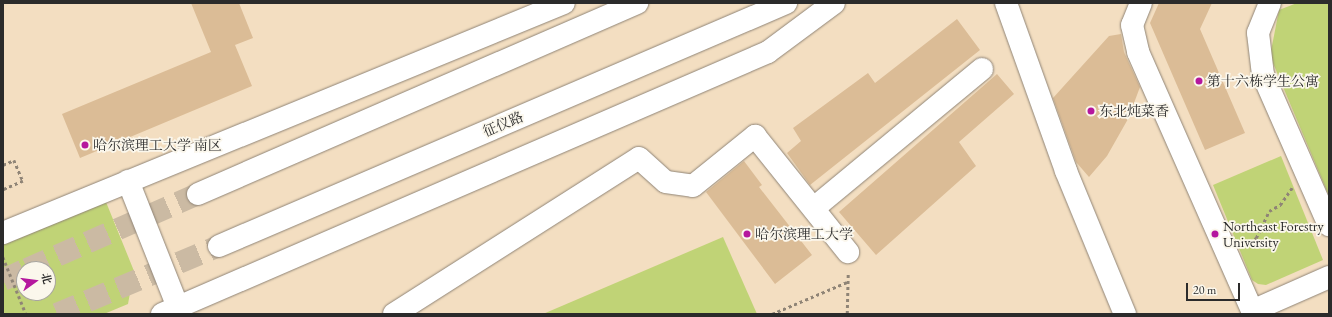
<!DOCTYPE html>
<html>
<head>
<meta charset="utf-8">
<style>
	body { margin:0 }
	#map { position:relative; width:1332px; height:317px; overflow:hidden; background:#f3dec1; font-family:"EB Garamond","Noto Serif SC",serif }
	div>[style] { position:absolute }
	[style*='--x'] { left:calc(var(--x)*1px); top:calc(var(--y)*1px); width:calc(var(--w)*1px); rotate:calc(var(--a)*1deg) }
	.green>* { inset:0; background:#c0d376 }
	.building>* { inset:0; background:#dbbc96 }
	.major-tunnel>* { height:22px; margin-top:-11px; transform-origin:0; background:repeating-linear-gradient(90deg,#cbbaa3 0 22px,transparent 0 33px) }
	.path>* { height:2.5px; margin-top:-1.25px; transform-origin:0; background:repeating-linear-gradient(90deg,#8f8476 0 3px,transparent 0 6px) }
	.roads { filter:drop-shadow(0 0 1px #8f8476) drop-shadow(0 0 1px #8f8476) }
	.minor>* { height:22px; margin:-11px; padding:0 11px; transform-origin:11px; border-radius:11px; background:#fff }
	.major>* { height:22px; margin:-11px; padding:0 11px; transform-origin:11px; border-radius:11px; background:#fff }
	.path-bridge>* { height:2.5px; margin-top:-1.25px; transform-origin:0; background:repeating-linear-gradient(90deg,#8f8476 0 3px,transparent 0 6px) }
	.dots>* { width:11px; height:11px; translate:-50% -50%; box-sizing:border-box; border:2px solid #fbf7ec; border-radius:50% }
	span { translate:-50% -50%; white-space:nowrap; text-align:center; line-height:1.15; -webkit-text-stroke:3.5px #fbf7ec; paint-order:stroke }
	.poi-label { font-size:14px; color:#2b2b2b }
	.left { translate:0 -50%; text-align:left }
	.street-label { font-size:14px; color:#2b2b2b }
	.frame { position:absolute; inset:0; border:4px solid #2b2b2b; pointer-events:none }
	.north { position:absolute; left:16px; top:261px; width:40px; height:40px; box-sizing:border-box; background:#fbf7ec; border:1px solid #a8a59f; border-radius:50%; rotate:76deg; font-size:11px; font-weight:700; line-height:16px; text-align:center; color:#2b2b2b }
	.north::after { content:''; display:block; margin:auto; width:14px; height:18px; background:#b5179e; clip-path:polygon(50% 0,100% 100%,50% 72%,0 100%) }
	.scale { position:absolute; left:1186px; top:283px; width:54px; height:18px; box-sizing:border-box; border:2px solid #2b2b2b; border-top:0; padding-left:5px; font-size:12px; line-height:14px; white-space:nowrap; color:#2b2b2b; -webkit-text-stroke:3px #fbf7ec; paint-order:stroke }
</style>
</head>
<body>
<div id="map">
	<div class="green">
		<div style="clip-path:polygon(1297px 3px,1329px 3px,1329px 196px,1270px 56px,1279px 10px)"></div>
		<div style="clip-path:polygon(1281px 156px,1323px 260px,1266px 285px,1258px 284px,1252px 280px,1213px 185px)"></div>
		<div style="clip-path:polygon(evenodd,106px 202px,134px 271px,128px 304px,104px 314px,3px 314px,3px 245px,106px 202px,24px 269px,48px 269px,48px 293px,24px 293px,24px 269px)"></div>
		<div style="clip-path:polygon(723px 237px,757px 314px,543px 314px)"></div>
	</div>
	<div class="building">
		<div style="clip-path:polygon(191px 3px,239px 3px,253px 38px,235px 45px,252px 86px,80px 158px,62px 114px,211px 52px)"></div>
		<div style="clip-path:polygon(1159px 3px,1212px 3px,1200px 29px,1245px 133px,1205px 150px,1150px 23px)"></div>
		<div style="clip-path:polygon(957px 19px,980px 50px,810px 185px,787px 153px,801px 141px,793px 128px,868px 73px,875px 83px)"></div>
		<div style="clip-path:polygon(1121px 34px,1124px 52px,1140px 87px,1128px 119px,1107px 156px,1089px 177px,1076px 162px,1053px 98px,1109px 36px)"></div>
		<div style="clip-path:polygon(997px 74px,1014px 94px,959px 142px,976px 166px,876px 255px,839px 212px)"></div>
		<div style="clip-path:polygon(744px 161px,762px 185px,759px 187px,812px 255px,775px 284px,706px 192px)"></div>
	</div>
	<div class="major-tunnel">
		<div style="--x:27;--y:269;--w:187;--a:-23.7"></div>
		<div style="--x:3;--y:280;--w:23;--a:-25"></div>
		<div style="--x:57;--y:314;--w:176;--a:-22.8"></div>
	</div>
	<div class="path">
		<div style="--x:3;--y:165;--w:12;--a:-24"></div>
		<div style="--x:14;--y:160;--w:23;--a:67"></div>
		<div style="--x:23;--y:181;--w:22;--a:156"></div>
		<div style="--x:1245;--y:246;--w:14;--a:-36"></div>
		<div style="--x:1256;--y:238;--w:30;--a:-64"></div>
		<div style="--x:1269;--y:211;--w:13;--a:-29"></div>
		<div style="--x:1280;--y:205;--w:21;--a:-55"></div>
		<div style="--x:772;--y:314;--w:82;--a:-23.1"></div>
		<div style="--x:847;--y:314;--w:42;--a:-88.6"></div>
	</div>
	<div class="roads">
		<div class="minor">
			<div style="--x:1006;--y:3;--w:178;--a:70.3"></div>
			<div style="--x:1066;--y:171;--w:155;--a:67.6"></div>
			<div style="--x:1141;--y:3;--w:24;--a:112"></div>
			<div style="--x:1132;--y:25;--w:28;--a:77"></div>
			<div style="--x:1138;--y:52;--w:283;--a:66.2"></div>
			<div style="--x:1270;--y:3;--w:32;--a:112"></div>
			<div style="--x:1258;--y:33;--w:42;--a:83.2"></div>
			<div style="--x:1263;--y:75;--w:164;--a:66.3"></div>
			<div style="--x:814;--y:208;--w:218;--a:-39.6"></div>
			<div style="--x:394;--y:314;--w:290;--a:-32.5"></div>
			<div style="--x:639;--y:158;--w:36;--a:42"></div>
			<div style="--x:666;--y:182;--w:27;--a:8"></div>
			<div style="--x:693;--y:186;--w:80;--a:-38.9"></div>
			<div style="--x:755;--y:136;--w:149;--a:51.3"></div>
			<div style="--x:1253;--y:314;--w:3;--a:-108"></div>
			<div style="--x:1252;--y:311;--w:84;--a:-23.8"></div>
		</div>
		<div class="major">
			<div style="--x:128;--y:181;--w:136;--a:68.4"></div>
			<div style="--x:198;--y:194;--w:479;--a:-23.5"></div>
			<div style="--x:3;--y:233;--w:606;--a:-22.29"></div>
			<div style="--x:219;--y:246;--w:617;--a:-23.2"></div>
			<div style="--x:162;--y:314;--w:660;--a:-23.38"></div>
			<div style="--x:768;--y:52;--w:82;--a:-36.6"></div>
		</div>
	</div>
	<div class="path-bridge">
		<div style="--x:3;--y:257;--w:61;--a:68"></div>
	</div>
	<div class="dots">
		<div style="left:1199px;top:81px;background:#b5179e"></div>
		<div style="left:1091px;top:111px;background:#b5179e"></div>
		<div style="left:85px;top:145px;background:#b5179e"></div>
		<div style="left:747px;top:234px;background:#b5179e"></div>
		<div style="left:1215px;top:234px;background:#b5179e"></div>
	</div>
	<div class="poi-label">
		<span class="left" style="left:1207px;top:81px">第十六栋学生公寓</span>
		<span class="left" style="left:1099px;top:111px">东北炖菜香</span>
		<span class="left" style="left:93px;top:145px">哈尔滨理工大学 南区</span>
		<span class="left" style="left:1223px;top:234px">Northeast Forestry<br>University</span>
		<span class="left" style="left:755px;top:234px">哈尔滨理工大学</span>
	</div>
	<div class="street-label">
		<span style="left:503px;top:124px;rotate:-23deg">征仪路</span>
	</div>
	<div class="frame"></div>
	<div class="north">北</div>
	<div class="scale">20 m</div>
</div>
</body>
</html>
